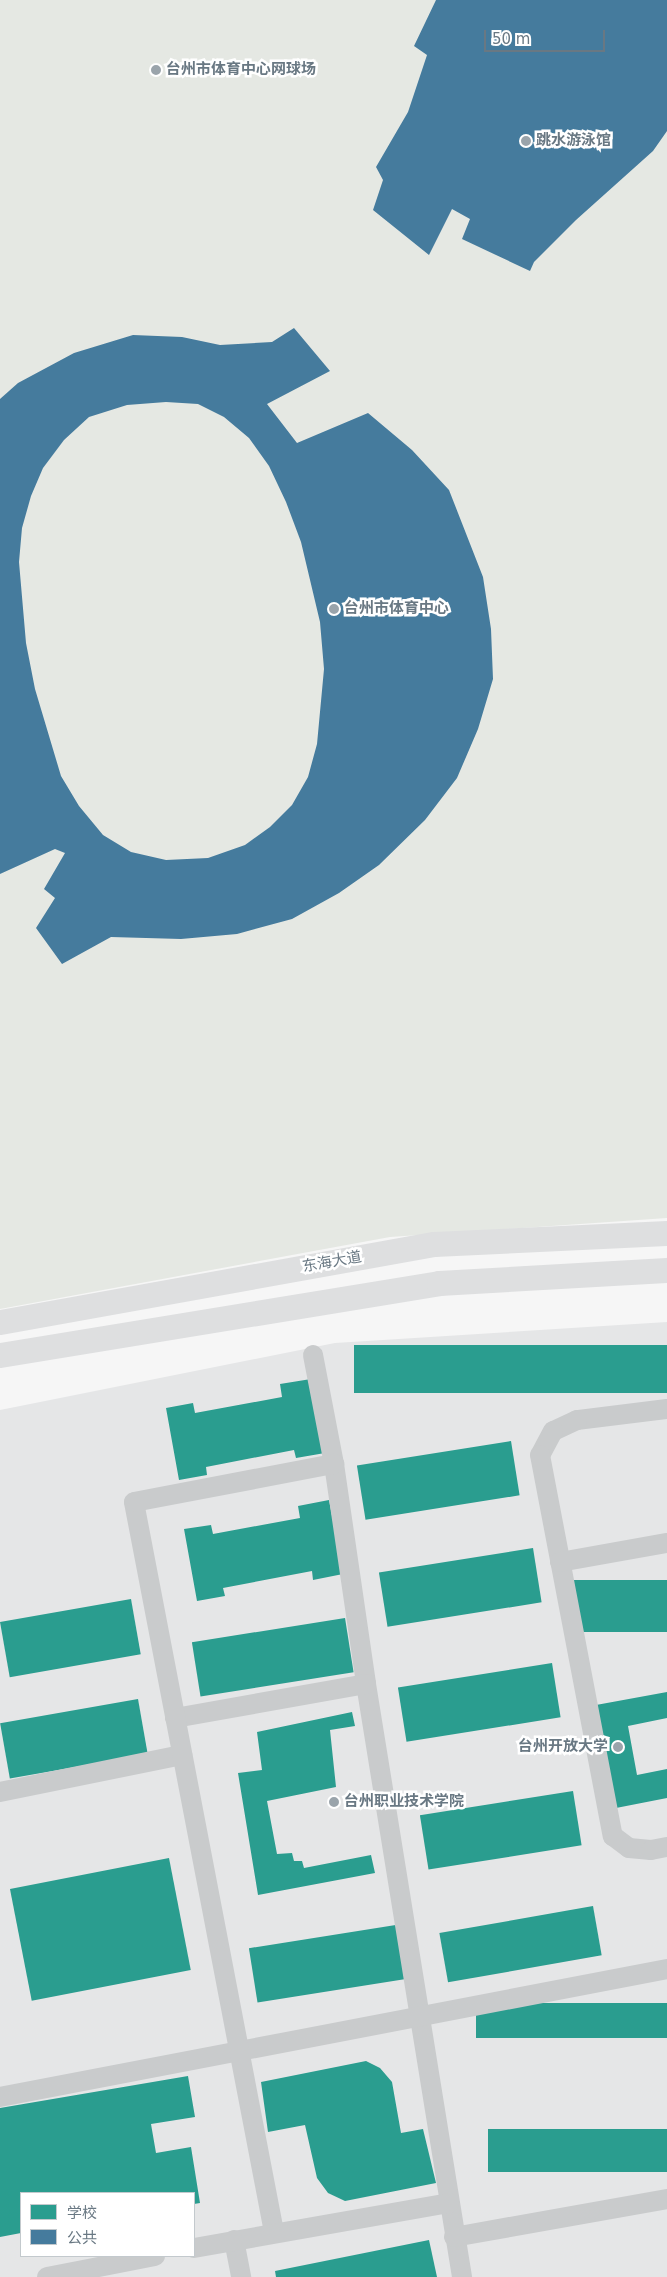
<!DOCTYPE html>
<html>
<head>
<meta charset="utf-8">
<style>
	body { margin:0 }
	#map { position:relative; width:667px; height:2277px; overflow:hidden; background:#f6f6f6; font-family:"DejaVu Sans","Noto Sans SC",sans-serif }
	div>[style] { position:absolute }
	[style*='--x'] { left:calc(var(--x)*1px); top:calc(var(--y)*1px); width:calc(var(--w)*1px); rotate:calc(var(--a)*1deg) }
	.built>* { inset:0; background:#e5e6e7 }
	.green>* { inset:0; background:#e5e8e3 }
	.schools>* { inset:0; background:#2a9d8f; transform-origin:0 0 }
	.public>* { inset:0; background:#457b9d }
	.minor>* { height:20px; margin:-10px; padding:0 10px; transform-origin:10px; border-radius:10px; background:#c9cbcc }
	.major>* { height:25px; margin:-12.5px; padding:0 12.5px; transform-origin:12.5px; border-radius:12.5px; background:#dedfe0 }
	.dots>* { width:14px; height:14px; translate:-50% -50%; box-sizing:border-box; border:2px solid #fff; border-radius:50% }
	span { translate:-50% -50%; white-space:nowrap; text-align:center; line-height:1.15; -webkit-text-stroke:5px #fff; paint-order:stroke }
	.poi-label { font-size:15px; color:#697883; font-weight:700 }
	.left { translate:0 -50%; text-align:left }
	.right { translate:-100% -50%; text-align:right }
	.street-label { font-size:15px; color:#697883 }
	.legend { position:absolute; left:20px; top:2192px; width:175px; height:65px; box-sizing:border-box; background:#fff; border:1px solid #c3c9cd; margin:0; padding:6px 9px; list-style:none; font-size:15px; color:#697883 }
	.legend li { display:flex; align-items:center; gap:10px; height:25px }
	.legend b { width:25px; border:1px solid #c3c9cd }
	.scale { position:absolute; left:484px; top:30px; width:121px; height:22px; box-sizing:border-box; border:2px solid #697883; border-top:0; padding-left:6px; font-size:15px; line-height:18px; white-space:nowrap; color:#697883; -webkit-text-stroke:4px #fff; paint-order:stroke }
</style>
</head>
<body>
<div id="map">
	<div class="built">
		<div style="clip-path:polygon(evenodd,667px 1322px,667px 2277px,0 2277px,0 1410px,335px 1343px,667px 1322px,21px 2193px,194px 2193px,194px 2256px,21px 2256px,21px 2193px)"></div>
	</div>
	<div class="green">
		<div style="clip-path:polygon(0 0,667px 0,667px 1218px,390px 1237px,0 1309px)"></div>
	</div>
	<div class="schools">
		<div style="left:667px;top:1345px;width:48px;height:313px;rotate:90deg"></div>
		<div style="clip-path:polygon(311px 1379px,325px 1453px,296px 1458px,294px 1450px,206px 1467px,207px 1475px,179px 1480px,166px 1408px,193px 1403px,195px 1413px,282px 1397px,280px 1384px)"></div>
		<div style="left:511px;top:1441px;width:55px;height:156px;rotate:81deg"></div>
		<div style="clip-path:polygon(329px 1500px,343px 1574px,313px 1580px,312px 1571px,223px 1588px,225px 1596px,197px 1601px,184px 1529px,211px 1525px,213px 1534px,300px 1518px,298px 1506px)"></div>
		<div style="left:533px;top:1548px;width:55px;height:156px;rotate:81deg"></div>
		<div style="left:667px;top:1580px;width:52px;height:94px;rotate:90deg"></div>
		<div style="left:131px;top:1599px;width:56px;height:133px;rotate:80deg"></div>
		<div style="left:345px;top:1618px;width:55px;height:155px;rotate:81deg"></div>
		<div style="left:552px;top:1663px;width:55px;height:156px;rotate:81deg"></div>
		<div style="clip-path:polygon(667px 1692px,667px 1718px,628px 1726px,637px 1775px,667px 1769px,667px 1798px,616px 1808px,596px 1705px)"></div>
		<div style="left:138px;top:1699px;width:56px;height:140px;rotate:80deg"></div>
		<div style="clip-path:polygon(352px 1712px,355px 1726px,330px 1730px,336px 1787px,267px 1801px,277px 1854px,292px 1853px,294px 1861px,302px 1861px,304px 1868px,371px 1855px,375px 1873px,258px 1895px,238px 1773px,262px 1770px,257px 1732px)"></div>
		<div style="left:573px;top:1791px;width:55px;height:155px;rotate:81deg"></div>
		<div style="left:169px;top:1858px;width:114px;height:162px;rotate:79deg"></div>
		<div style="left:593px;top:1906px;width:50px;height:156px;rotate:80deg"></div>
		<div style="left:402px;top:1924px;width:55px;height:155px;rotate:81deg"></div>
		<div style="left:667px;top:2003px;width:35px;height:191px;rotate:90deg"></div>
		<div style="clip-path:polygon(366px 2061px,380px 2068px,392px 2082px,401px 2133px,423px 2129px,436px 2183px,345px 2201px,328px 2193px,317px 2178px,305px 2125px,268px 2132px,261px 2082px)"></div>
		<div style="clip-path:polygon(188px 2076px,195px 2117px,151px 2124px,156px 2153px,191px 2147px,200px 2203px,194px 2204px,194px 2193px,21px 2193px,21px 2233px,0 2237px,0 2108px)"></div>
		<div style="left:667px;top:2129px;width:43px;height:179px;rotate:90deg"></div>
		<div style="clip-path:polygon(429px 2240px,437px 2277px,276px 2277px,275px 2271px)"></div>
	</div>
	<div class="public">
		<div style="clip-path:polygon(436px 0,667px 0,667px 131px,653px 151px,576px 220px,534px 262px,530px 271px,462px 239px,470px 219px,452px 209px,429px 255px,373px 210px,383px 180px,376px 167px,408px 112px,427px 55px,414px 46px)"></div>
		<div style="clip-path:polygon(evenodd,294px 328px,330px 371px,267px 404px,297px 443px,368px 413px,412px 450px,449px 490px,483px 577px,491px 629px,493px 679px,478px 729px,457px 778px,425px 820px,379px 865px,339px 893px,292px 919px,237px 934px,181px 939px,111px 937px,62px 964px,36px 928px,55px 898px,44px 889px,65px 853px,55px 849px,0 874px,0 399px,18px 383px,74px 353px,133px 335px,182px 337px,220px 345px,272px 342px,294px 328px,166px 402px,198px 404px,224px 417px,249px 438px,269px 466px,286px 502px,301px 542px,320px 622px,324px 669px,317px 744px,308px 777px,292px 805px,270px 827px,245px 845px,208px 858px,166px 860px,131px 852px,103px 835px,79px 806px,61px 776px,35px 689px,26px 643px,19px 562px,22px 528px,31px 496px,43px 468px,64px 440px,89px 417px,127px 405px,166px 402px)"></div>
	</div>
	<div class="minor">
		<div style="--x:313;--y:1355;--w:111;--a:79.1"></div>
		<div style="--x:334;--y:1464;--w:222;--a:81.7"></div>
		<div style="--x:366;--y:1684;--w:601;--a:80.8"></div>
		<div style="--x:667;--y:1409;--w:91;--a:173"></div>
		<div style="--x:577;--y:1420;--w:26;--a:155"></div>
		<div style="--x:553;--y:1431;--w:27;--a:118"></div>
		<div style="--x:540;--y:1455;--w:388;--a:79.2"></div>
		<div style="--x:613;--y:1836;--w:20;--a:37"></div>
		<div style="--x:629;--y:1848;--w:22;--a:5"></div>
		<div style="--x:651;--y:1850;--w:16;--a:-11"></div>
		<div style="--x:560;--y:1562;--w:109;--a:-10.1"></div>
		<div style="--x:175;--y:1718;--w:194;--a:-10.1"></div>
		<div style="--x:0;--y:1792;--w:186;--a:-11.5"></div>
		<div style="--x:0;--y:2097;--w:679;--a:-10.86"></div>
		<div style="--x:274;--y:2232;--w:743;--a:-100.86"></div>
		<div style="--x:134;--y:1502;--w:204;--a:-10.8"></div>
		<div style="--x:454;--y:2237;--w:216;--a:-10.1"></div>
		<div style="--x:234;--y:2240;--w:38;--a:79"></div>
		<div style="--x:194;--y:2248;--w:259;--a:-10"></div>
		<div style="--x:47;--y:2277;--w:110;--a:-11"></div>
	</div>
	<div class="major">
		<div style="--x:0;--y:1322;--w:441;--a:-10.2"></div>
		<div style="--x:434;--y:1244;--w:233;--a:-2.7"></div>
		<div style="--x:0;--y:1355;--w:445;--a:-9.3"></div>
		<div style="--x:439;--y:1283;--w:228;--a:-3.3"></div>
	</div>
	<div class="dots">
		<div style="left:156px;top:70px;background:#9aa4ab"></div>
		<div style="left:526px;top:141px;background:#9aa4ab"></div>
		<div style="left:334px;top:609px;background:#9aa4ab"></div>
		<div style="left:618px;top:1747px;background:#9aa4ab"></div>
		<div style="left:334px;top:1802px;background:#9aa4ab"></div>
	</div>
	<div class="poi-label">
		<span class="left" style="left:166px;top:70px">台州市体育中心网球场</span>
		<span class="left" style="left:536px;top:141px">跳水游泳馆</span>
		<span class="left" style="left:344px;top:609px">台州市体育中心</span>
		<span class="right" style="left:608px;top:1747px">台州开放大学</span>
		<span class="left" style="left:344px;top:1802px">台州职业技术学院</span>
	</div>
	<div class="street-label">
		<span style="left:332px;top:1262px;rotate:-10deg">东海大道</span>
	</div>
	<ul class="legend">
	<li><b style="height:14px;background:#2a9d8f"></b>学校</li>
	<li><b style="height:14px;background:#457b9d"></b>公共</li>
	</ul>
	<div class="scale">50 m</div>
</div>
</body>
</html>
